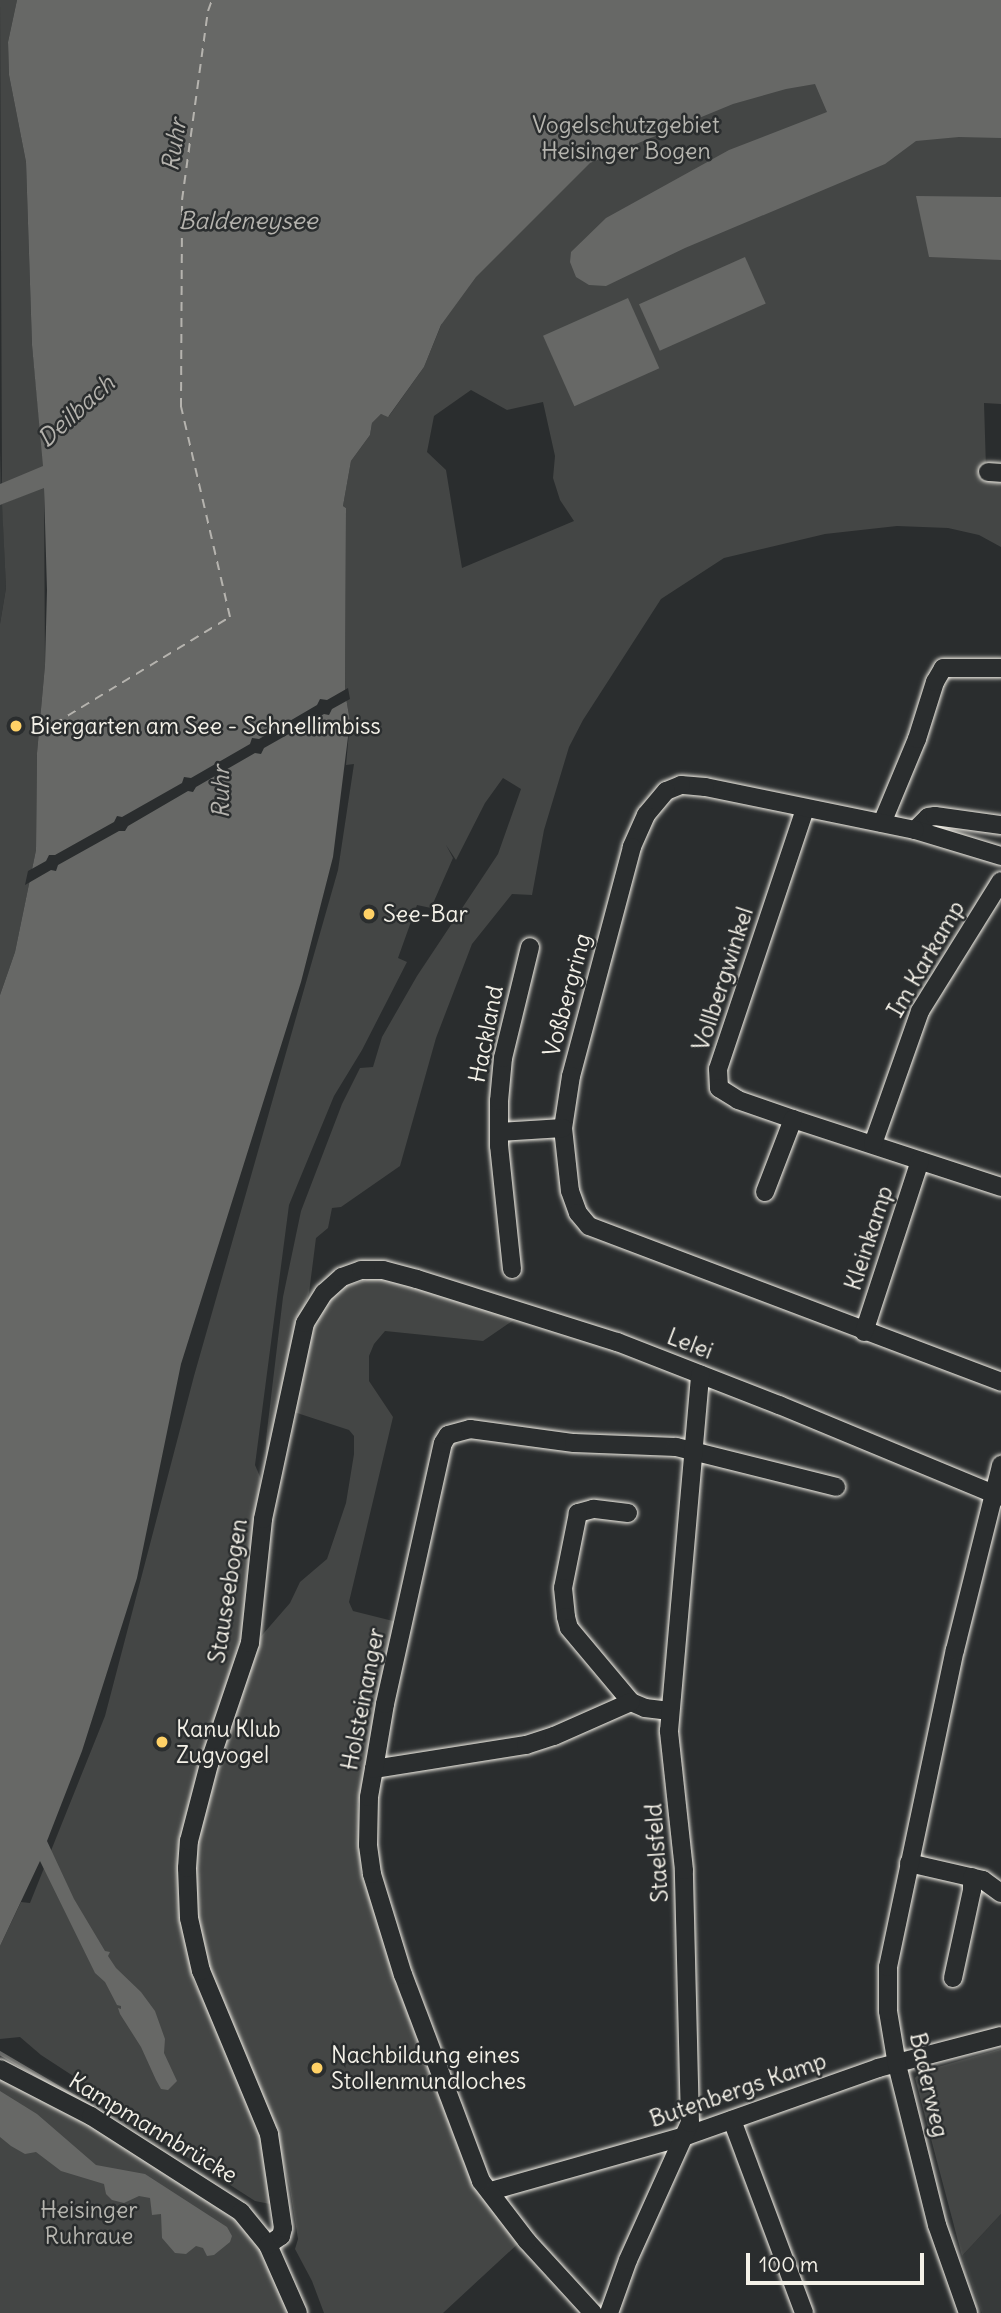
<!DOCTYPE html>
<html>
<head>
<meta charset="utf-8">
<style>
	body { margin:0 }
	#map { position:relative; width:1001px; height:2313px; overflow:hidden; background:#2a2d2e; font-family:Delius,sans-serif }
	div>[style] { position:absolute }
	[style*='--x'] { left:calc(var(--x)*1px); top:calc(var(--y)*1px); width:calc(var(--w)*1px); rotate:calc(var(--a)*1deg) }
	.built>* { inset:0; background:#373a3a }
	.green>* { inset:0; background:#444645 }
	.water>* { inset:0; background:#676866; transform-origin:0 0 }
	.pier>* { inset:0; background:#2a2d2e }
	.stream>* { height:3.5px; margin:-1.75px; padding:0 1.75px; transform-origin:1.75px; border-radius:1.75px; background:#676866 }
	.ferry>* { height:2px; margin-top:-1px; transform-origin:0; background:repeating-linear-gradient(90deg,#b5b3ae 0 9px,transparent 0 16px) }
	.roads { filter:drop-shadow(0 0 2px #f4f1e8) drop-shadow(0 0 2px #f4f1e8) }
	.minor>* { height:18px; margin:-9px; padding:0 9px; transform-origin:9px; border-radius:9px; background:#2a2d2e }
	.dots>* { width:19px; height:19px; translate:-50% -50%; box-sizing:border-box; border:4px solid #2a2d2e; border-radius:50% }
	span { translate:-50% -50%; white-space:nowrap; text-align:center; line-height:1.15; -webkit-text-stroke:5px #2a2d2e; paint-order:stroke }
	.park-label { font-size:23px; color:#b6b5af }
	.poi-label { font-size:23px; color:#f4f1e8 }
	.left { translate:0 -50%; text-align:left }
	.street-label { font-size:23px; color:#f4f1e8 }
	.water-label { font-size:24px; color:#b5b3ae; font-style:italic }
	.scale { position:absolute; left:746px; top:2253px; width:178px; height:32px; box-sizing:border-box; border:4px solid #f4f1e8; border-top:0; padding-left:9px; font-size:21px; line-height:24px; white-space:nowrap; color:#f4f1e8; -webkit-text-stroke:5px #2a2d2e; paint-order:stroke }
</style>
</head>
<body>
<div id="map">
	<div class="built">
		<div style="clip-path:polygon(0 450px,6px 588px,0 624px)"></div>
		<div style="clip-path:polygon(1001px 2214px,1001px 2313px,982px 2313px,962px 2256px)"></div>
	</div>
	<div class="green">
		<div style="clip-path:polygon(0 0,17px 0,8px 42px,9px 75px,26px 162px,32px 345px,44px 467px,2px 484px)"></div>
		<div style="clip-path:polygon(evenodd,1001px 0,1001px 197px,917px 197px,989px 258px,1001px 260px,1001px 404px,984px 403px,986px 468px,1001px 475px,1001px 547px,979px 535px,948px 528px,897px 526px,825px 534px,724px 558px,661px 599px,583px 720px,569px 747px,544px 830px,532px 895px,512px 894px,472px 944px,436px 1038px,400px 1166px,341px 1207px,332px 1208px,328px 1228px,316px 1238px,309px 1293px,298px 1324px,269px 1459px,266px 1458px,266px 1439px,283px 1297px,301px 1211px,342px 1104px,360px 1068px,373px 1067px,382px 1037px,417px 976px,498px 854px,521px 789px,503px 778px,485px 803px,456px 860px,446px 845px,453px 858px,431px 908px,417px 905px,398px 958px,407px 962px,362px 1050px,334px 1096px,289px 1205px,255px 1465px,261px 1479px,238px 1664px,184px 1826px,178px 1860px,179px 1908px,194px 1982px,239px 2071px,262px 2128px,275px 2205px,255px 2201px,115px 2111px,110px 2100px,41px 2055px,20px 2037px,0 2039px,0 1946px,21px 1902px,30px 1903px,105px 1716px,194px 1376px,338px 870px,354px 764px,346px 765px,350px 721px,345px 692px,346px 508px,343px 506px,351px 461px,370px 435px,372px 423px,381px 414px,389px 416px,424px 367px,442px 323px,459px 181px,1001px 0,471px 390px,507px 410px,543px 402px,555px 456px,553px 478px,560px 500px,574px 521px,462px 568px,446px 470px,427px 452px,434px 416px,471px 390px)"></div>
		<div style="clip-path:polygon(44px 487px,45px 665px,37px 753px,36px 850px,15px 952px,0 995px,0 624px,6px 588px,2px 504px)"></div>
		<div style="clip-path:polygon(378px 1277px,521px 1315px,483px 1341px,385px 1331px,374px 1344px,369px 1356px,369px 1381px,393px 1417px,349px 1602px,353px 1611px,397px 1622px,380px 1688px,358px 1804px,361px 1873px,430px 2072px,475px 2181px,523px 2239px,443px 2313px,324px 2313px,312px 2281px,295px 2249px,298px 2239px,290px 2189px,271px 2116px,221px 2003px,200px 1942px,193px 1875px,197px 1835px,211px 1778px,240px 1701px,257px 1641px,290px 1603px,300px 1582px,327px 1559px,346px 1503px,354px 1454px,354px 1436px,349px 1430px,294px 1412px,312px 1333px,324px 1302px,341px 1287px)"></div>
		<div style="clip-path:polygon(1001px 2049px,1001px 2214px,962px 2256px,915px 2078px,920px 2072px)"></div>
		<div style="clip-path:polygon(0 2074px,90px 2120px,256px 2231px,296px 2313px,0 2313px)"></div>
	</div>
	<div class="water">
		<div style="clip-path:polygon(17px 0,1001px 0,1001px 138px,959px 137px,916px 141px,885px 164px,685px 248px,606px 286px,589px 285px,576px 277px,570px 262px,571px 252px,606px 218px,729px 150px,827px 112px,815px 84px,786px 89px,733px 104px,590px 163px,476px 277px,441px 325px,424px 367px,388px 417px,381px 414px,372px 423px,370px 435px,351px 461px,343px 506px,346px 508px,345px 692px,350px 721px,333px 857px,301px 982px,181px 1364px,137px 1578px,82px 1751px,47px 1841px,74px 1899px,105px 1951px,110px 1952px,108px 1956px,116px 1968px,141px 1992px,155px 2011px,165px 2039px,164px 2053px,177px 2081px,168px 2090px,161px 2089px,156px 2080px,141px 2047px,120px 2014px,118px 2008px,121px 2009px,121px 2006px,117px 2005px,105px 1982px,95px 1973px,40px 1861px,0 1946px,0 995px,15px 952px,36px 850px,37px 753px,45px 665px,47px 590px,44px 488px,0 505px,0 484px,43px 466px,32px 345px,26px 162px,9px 75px,8px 42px)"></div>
		<div style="clip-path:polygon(916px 196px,1001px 197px,1001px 260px,929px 257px)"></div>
		<div style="left:745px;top:257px;width:51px;height:116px;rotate:66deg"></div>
		<div style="left:628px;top:298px;width:77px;height:93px;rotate:66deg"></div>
		<div style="clip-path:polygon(0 2091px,37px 2114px,96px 2165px,145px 2174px,227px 2227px,232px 2236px,230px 2242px,214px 2255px,207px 2256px,203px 2248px,196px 2246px,186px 2254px,175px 2253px,162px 2238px,161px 2214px,152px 2215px,150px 2198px,139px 2196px,124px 2203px,112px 2200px,106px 2194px,104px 2184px,61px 2171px,36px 2152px,25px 2154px,11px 2146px,0 2137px)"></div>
	</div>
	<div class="pier">
		<div style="clip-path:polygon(348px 688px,350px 699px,332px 709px,329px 715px,324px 714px,264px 748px,261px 754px,255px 753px,196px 787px,193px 792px,188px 791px,128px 826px,125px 831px,119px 831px,58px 865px,56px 871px,51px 870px,25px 885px,28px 871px,46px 861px,49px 855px,55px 855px,114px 822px,117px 816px,122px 817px,182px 783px,184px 777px,191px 778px,250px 744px,252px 738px,259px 739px,317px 705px,320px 699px,327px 700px)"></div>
	</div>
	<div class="stream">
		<div style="--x:0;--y:2053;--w:107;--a:30.4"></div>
	</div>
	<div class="ferry">
		<div style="--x:54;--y:724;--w:206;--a:-31.3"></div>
		<div style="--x:230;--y:617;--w:216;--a:-103.1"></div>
		<div style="--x:181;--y:407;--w:207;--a:-89.7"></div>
		<div style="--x:182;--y:200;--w:191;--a:-82.2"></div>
		<div style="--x:208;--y:11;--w:12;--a:-70"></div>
	</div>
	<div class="roads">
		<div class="minor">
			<div style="--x:988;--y:472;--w:13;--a:4"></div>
			<div style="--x:805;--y:809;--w:274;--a:108.5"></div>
			<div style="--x:718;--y:1069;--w:19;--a:87"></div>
			<div style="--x:719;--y:1088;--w:22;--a:32"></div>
			<div style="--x:738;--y:1100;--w:58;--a:19.1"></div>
			<div style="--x:793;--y:1119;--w:219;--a:18.1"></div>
			<div style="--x:882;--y:823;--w:91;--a:-67.4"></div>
			<div style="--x:917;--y:739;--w:60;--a:-72.5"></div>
			<div style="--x:935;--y:682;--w:16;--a:-60"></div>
			<div style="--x:943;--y:668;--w:58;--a:0"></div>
			<div style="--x:915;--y:830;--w:18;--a:-45"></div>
			<div style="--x:928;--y:817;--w:7;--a:-8"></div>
			<div style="--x:935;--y:816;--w:67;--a:7.8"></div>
			<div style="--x:1001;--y:856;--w:90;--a:-163.2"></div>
			<div style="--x:915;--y:830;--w:214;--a:-168.4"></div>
			<div style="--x:705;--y:787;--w:24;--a:-175"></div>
			<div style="--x:681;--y:785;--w:16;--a:158"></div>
			<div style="--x:666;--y:791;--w:31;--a:130"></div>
			<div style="--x:646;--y:815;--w:35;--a:114"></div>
			<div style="--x:632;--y:847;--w:237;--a:104.9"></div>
			<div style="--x:571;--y:1076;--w:53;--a:98.7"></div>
			<div style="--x:563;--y:1128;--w:63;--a:83.7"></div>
			<div style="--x:570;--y:1191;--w:23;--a:70"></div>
			<div style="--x:578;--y:1213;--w:17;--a:50"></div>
			<div style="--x:589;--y:1226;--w:441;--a:20.7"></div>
			<div style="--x:499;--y:1132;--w:64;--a:-3.6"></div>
			<div style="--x:873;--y:1144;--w:141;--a:-70.5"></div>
			<div style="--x:920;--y:1011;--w:153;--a:-58.1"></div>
			<div style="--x:765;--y:1192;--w:78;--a:-69"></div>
			<div style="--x:512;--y:1269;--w:124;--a:-96"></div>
			<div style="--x:499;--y:1146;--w:45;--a:-90"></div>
			<div style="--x:499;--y:1101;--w:43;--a:-84.7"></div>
			<div style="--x:503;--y:1058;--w:114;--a:-76.3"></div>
			<div style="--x:864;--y:1332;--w:180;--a:-71.9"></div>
			<div style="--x:628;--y:1513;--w:35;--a:-173"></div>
			<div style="--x:593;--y:1509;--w:16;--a:165"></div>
			<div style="--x:578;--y:1513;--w:76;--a:101.3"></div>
			<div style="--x:563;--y:1588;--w:29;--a:84"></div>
			<div style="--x:566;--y:1617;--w:11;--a:75"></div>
			<div style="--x:569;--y:1628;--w:97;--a:50"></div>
			<div style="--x:631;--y:1702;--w:15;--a:23"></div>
			<div style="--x:645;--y:1708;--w:25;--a:7"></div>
			<div style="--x:374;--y:1769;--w:154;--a:-9"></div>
			<div style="--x:526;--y:1745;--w:29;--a:-18"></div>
			<div style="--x:554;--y:1736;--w:84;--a:-23.8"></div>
			<div style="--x:909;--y:1863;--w:76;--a:12.9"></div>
			<div style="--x:983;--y:1880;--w:22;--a:36"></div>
			<div style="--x:953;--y:1978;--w:90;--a:-77.8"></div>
			<div style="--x:972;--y:1890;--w:13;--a:-90"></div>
			<div style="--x:0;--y:2069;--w:102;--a:27.3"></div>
			<div style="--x:91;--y:2116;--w:178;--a:32.6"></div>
			<div style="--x:241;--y:2212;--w:43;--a:50.7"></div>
			<div style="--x:268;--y:2245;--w:74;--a:66.2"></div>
			<div style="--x:732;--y:2120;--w:206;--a:69.5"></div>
			<div style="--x:491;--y:2191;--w:203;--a:-15.8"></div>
			<div style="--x:686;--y:2136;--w:204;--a:-19.5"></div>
			<div style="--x:878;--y:2068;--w:127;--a:-14.6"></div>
			<div style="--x:268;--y:2245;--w:16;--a:-35"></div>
			<div style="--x:281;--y:2236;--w:8;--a:-76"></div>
			<div style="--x:283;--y:2228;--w:95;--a:-98.5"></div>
			<div style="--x:269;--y:2134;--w:177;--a:-112.6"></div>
			<div style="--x:201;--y:1971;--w:54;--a:-102.8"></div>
			<div style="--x:189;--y:1918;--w:50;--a:-92.3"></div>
			<div style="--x:187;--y:1868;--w:27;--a:-86"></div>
			<div style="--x:189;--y:1841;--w:80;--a:-75.4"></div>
			<div style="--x:209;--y:1764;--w:128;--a:-71.3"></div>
			<div style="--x:250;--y:1643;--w:125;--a:-84"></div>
			<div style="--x:263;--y:1519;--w:200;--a:-77.9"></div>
			<div style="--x:305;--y:1323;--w:36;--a:-58"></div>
			<div style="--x:324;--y:1293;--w:24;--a:-42"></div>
			<div style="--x:342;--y:1277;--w:20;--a:-20"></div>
			<div style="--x:361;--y:1270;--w:22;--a:0"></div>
			<div style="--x:383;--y:1270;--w:35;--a:15"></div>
			<div style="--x:417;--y:1279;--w:210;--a:17.5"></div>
			<div style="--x:617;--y:1342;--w:174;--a:21.3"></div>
			<div style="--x:779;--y:1405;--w:240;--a:22.5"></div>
			<div style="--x:593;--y:2313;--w:98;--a:-132.5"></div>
			<div style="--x:527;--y:2241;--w:76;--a:-127.5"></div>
			<div style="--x:481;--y:2181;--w:220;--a:-110.7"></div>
			<div style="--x:403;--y:1975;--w:106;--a:-107.1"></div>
			<div style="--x:372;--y:1874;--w:29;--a:-98"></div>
			<div style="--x:368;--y:1845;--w:48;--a:-88.8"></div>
			<div style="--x:369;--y:1797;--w:28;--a:-80"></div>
			<div style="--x:374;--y:1769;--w:66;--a:-80.4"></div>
			<div style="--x:385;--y:1704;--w:267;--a:-77.5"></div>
			<div style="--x:443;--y:1443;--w:9;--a:-58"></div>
			<div style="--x:448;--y:1435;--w:23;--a:-15"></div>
			<div style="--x:470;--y:1429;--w:105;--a:7.7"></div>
			<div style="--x:574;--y:1443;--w:102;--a:2.2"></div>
			<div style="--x:676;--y:1447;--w:165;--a:14"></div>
			<div style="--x:609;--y:2313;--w:56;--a:-70.3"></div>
			<div style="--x:628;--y:2260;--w:150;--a:-65.7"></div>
			<div style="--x:690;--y:2123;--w:253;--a:-91.4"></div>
			<div style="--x:684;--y:1870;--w:140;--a:-96.2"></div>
			<div style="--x:669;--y:1731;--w:358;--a:-85"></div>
			<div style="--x:968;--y:2313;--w:93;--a:-109.4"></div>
			<div style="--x:937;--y:2225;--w:165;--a:-104"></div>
			<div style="--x:897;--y:2065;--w:55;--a:-99.5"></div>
			<div style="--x:888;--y:2011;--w:44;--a:-90"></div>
			<div style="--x:888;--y:1967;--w:324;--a:-78.1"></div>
			<div style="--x:955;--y:1650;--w:191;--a:-76"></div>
		</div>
	</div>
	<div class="dots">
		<div style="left:16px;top:726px;background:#ffd166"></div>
		<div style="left:369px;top:914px;background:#ffd166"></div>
		<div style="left:162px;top:1742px;background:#ffd166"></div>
		<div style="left:317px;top:2068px;background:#ffd166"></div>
	</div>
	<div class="park-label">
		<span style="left:626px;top:138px">Vogelschutzgebiet<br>Heisinger Bogen</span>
		<span style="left:89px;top:2223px">Heisinger<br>Ruhraue</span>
	</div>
	<div class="poi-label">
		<span class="left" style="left:30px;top:726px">Biergarten am See - Schnellimbiss</span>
		<span class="left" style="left:383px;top:914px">See-Bar</span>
		<span class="left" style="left:176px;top:1742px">Kanu Klub<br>Zugvogel</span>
		<span class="left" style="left:331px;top:2068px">Nachbildung eines<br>Stollenmundloches</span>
	</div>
	<div class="street-label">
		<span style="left:926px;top:959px;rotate:-60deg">Im Karkamp</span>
		<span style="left:723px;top:979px;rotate:-72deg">Vollbergwinkel</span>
		<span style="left:567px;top:995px;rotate:-75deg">Voßbergring</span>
		<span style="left:486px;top:1034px;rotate:-79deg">Hackland</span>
		<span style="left:869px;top:1238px;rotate:-72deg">Kleinkamp</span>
		<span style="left:690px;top:1344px;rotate:21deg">Lelei</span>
		<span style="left:228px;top:1591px;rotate:-81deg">Stauseebogen</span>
		<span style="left:363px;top:1699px;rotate:-79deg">Holsteinanger</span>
		<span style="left:657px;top:1853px;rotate:-94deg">Staelsfeld</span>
		<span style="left:929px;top:2085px;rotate:77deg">Baderweg</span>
		<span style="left:738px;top:2090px;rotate:-19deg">Butenbergs Kamp</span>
		<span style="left:153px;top:2128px;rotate:31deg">Kampmannbrücke</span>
	</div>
	<div class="water-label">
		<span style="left:174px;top:145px;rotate:-81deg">Ruhr</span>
		<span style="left:248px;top:221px">Baldeneysee</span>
		<span style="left:76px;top:411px;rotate:-42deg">Deilbach</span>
		<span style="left:221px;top:792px;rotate:-90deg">Ruhr</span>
	</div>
	<div class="scale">100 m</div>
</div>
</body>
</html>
